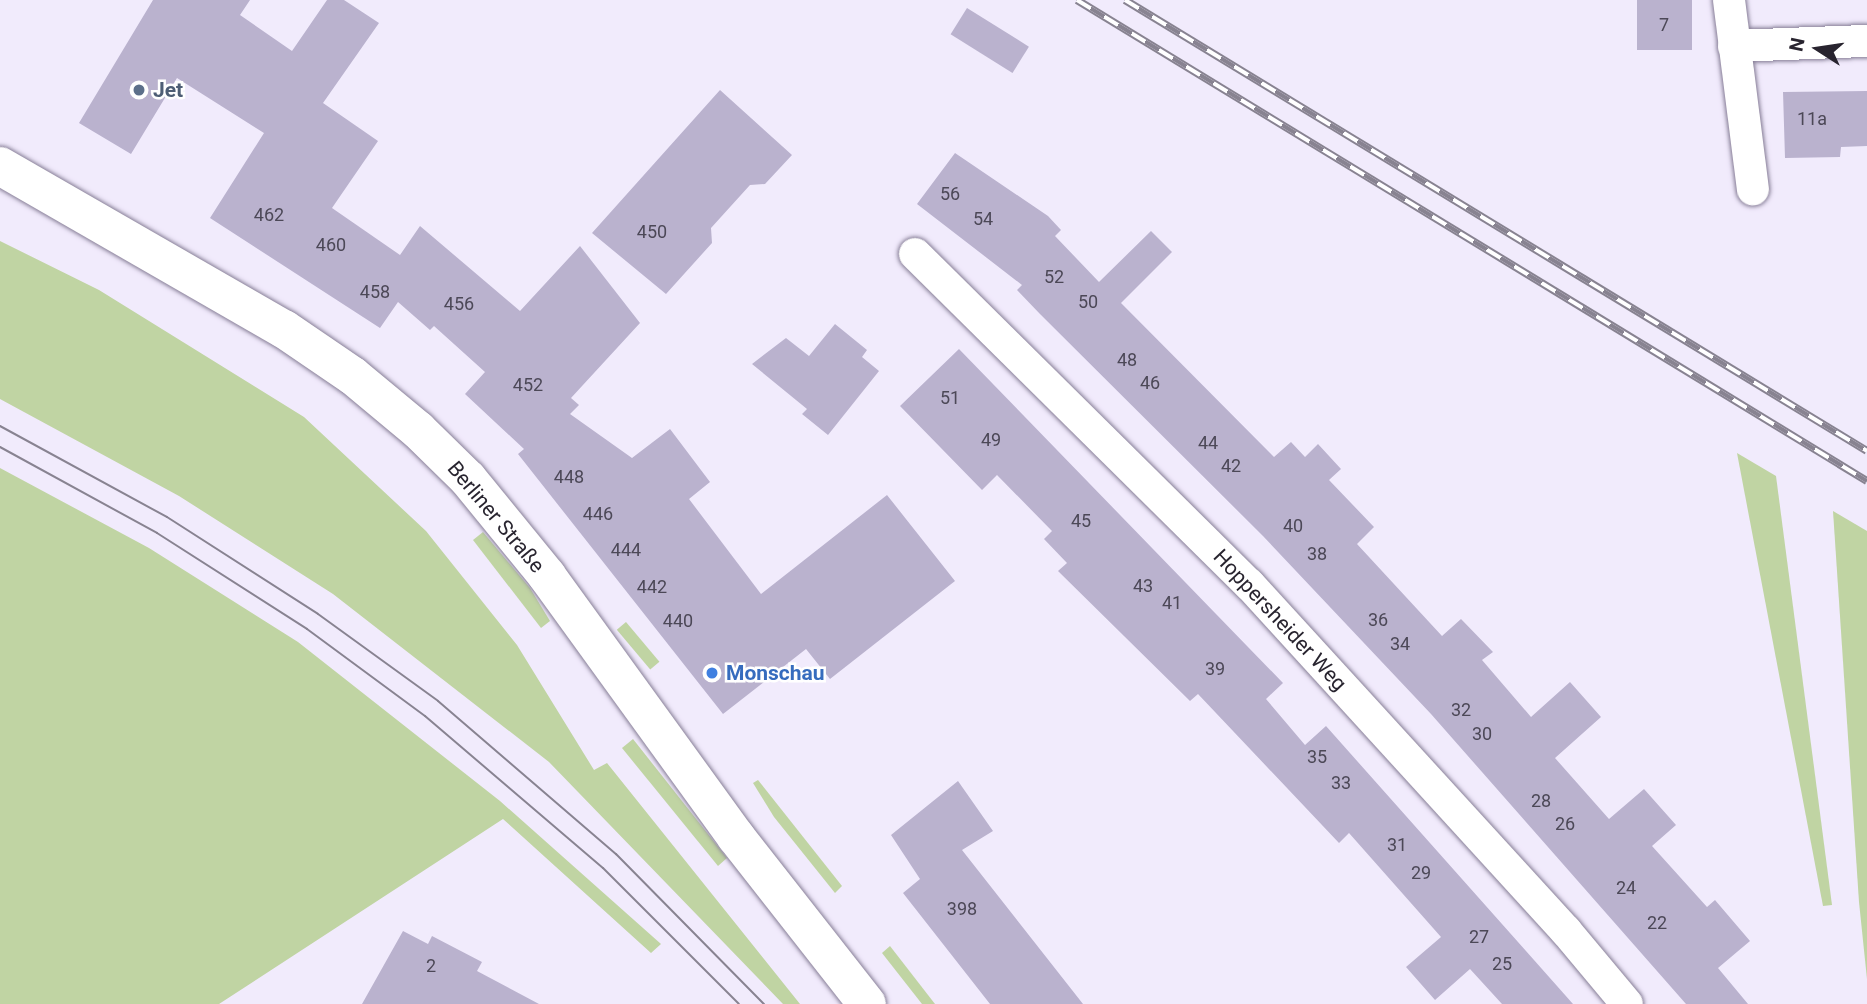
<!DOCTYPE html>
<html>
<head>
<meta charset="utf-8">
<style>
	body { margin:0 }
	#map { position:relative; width:1867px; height:1004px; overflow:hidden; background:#f1ebfc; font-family:Roboto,sans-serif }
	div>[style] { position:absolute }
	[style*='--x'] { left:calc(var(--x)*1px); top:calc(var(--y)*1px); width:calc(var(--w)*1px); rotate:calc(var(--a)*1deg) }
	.green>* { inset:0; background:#c0d4a3; transform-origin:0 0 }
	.building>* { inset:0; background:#bab2ce; transform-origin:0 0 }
	.roads { filter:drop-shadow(0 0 2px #877e97) drop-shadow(0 0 2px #877e97) }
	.street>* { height:32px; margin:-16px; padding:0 16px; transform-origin:16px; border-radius:16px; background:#fff }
	.secondary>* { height:38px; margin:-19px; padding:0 19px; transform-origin:19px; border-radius:19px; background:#fff }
	.tram>* { height:2px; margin:-1px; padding:0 1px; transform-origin:1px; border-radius:1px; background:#888391 }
	.rail>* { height:8px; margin-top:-4px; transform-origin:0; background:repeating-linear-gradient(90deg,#fff 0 16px,#888391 0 32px); box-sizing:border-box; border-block:2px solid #888391 }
	.dots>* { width:19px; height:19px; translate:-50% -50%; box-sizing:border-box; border:4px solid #fff; border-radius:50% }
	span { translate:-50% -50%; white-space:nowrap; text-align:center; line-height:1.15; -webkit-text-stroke:5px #fff; paint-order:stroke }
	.number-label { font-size:18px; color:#4c4857 }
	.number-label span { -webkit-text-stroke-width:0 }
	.service-label { font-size:21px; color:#4e5e75; font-weight:700 }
	.left { translate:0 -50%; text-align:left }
	.street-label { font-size:21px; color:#28242f }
	.shop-label { font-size:21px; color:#366cbe; font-weight:700 }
	.north { position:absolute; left:1783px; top:14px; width:70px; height:70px; -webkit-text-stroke:5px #fff; paint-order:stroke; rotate:282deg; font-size:19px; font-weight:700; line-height:28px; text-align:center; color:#28242f }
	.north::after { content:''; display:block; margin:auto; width:24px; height:32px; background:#28242f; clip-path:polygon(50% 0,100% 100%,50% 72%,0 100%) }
</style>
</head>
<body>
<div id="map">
	<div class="green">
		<div style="clip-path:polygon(0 241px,99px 290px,304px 417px,426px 531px,517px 645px,594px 770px,607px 763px,800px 1004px,783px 1004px,549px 762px,333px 594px,179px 496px,0 399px)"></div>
		<div style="clip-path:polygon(1737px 453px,1776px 476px,1832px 905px,1823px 906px)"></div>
		<div style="clip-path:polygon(0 468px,149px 548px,298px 642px,500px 801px,661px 944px,651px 953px,503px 819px,219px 1004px,0 1004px)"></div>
		<div style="clip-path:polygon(1833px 511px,1867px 531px,1867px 979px,1859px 902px)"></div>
		<div style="clip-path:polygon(483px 532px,530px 588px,550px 621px,541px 628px,473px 540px)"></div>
		<div style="left:626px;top:622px;width:52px;height:12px;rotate:50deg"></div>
		<div style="clip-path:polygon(633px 739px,727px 858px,718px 866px,622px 748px)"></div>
		<div style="clip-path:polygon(758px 780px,842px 886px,835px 893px,774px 817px,753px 783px)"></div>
		<div style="clip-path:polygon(890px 946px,935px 1004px,922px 1004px,882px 953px)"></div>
	</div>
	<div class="building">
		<div style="clip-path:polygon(153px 0,250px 0,240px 15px,292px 51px,327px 0,344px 0,379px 23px,323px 103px,378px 141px,332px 208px,400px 255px,420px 226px,520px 311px,580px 246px,640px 323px,571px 398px,579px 405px,570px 414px,632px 458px,670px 429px,710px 482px,689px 499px,761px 594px,887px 495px,955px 581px,830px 679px,806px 649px,723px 714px,518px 454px,524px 449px,465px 394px,485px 372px,434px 326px,430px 330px,398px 302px,380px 328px,210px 218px,264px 133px,177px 78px,131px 154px,79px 123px)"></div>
		<div style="left:1637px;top:0;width:55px;height:50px"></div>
		<div style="left:967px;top:8px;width:73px;height:31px;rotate:32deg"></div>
		<div style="clip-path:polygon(720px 90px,792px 155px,765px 184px,750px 185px,711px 228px,712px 243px,666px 294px,592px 233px)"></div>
		<div style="clip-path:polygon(1867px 91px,1867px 146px,1841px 147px,1840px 157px,1785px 158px,1783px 92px)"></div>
		<div style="clip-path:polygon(955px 153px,1048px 216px,1061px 230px,1055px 236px,1099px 282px,1151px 231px,1172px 252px,1121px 303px,1274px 457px,1291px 442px,1305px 457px,1318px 444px,1341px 469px,1329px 480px,1374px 527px,1357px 544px,1442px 636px,1461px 619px,1493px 652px,1482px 660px,1531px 717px,1570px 682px,1601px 717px,1555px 758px,1609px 819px,1644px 789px,1676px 825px,1652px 846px,1707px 907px,1715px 900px,1750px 941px,1718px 968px,1748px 1004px,1686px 1004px,1431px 714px,1263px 536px,1040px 314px,1017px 290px,1022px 285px,917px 204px)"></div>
		<div style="clip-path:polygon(835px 324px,867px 350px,862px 357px,879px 371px,828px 435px,802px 414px,807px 409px,752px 364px,786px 338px,809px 356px)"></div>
		<div style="clip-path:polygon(959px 349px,1283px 683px,1266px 699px,1305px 745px,1326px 726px,1573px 1004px,1502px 1004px,1470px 969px,1435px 1000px,1406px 967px,1441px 937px,1349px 833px,1339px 843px,1198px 694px,1190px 701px,1058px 571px,1067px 563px,1044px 539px,1052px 531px,997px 475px,982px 490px,900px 406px)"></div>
		<div style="clip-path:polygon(958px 781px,993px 831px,962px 850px,1083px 1004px,990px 1004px,903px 893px,920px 879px,891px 835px)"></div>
		<div style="clip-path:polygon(403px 931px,428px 944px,432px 936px,482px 962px,477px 971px,539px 1004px,362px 1004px)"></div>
	</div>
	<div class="roads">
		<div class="street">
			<div style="--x:1729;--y:0;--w:191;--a:82.8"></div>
			<div style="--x:1734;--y:46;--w:133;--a:-2.2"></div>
			<div style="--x:915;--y:254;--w:470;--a:44.7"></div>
			<div style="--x:1249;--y:584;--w:470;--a:47.6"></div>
			<div style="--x:1566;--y:931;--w:95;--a:50.1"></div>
		</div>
		<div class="secondary">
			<div style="--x:0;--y:166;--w:327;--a:29.9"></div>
			<div style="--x:284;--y:329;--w:83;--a:34.3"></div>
			<div style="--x:353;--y:376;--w:85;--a:39.7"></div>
			<div style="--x:418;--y:430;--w:70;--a:44.4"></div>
			<div style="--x:468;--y:479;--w:125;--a:50.8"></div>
			<div style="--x:547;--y:576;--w:322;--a:54.1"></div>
			<div style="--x:736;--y:837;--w:212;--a:51.9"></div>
		</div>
	</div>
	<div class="tram">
		<div style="--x:0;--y:426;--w:190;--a:28.6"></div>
		<div style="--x:167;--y:517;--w:179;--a:32.7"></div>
		<div style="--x:318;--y:614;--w:148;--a:35.9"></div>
		<div style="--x:438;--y:701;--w:235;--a:40.7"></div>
		<div style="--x:616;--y:854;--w:211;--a:45.4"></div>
		<div style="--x:0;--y:447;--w:179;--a:28.7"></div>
		<div style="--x:157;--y:533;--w:178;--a:32.6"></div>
		<div style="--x:307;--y:629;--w:147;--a:36.4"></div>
		<div style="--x:425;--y:716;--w:234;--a:40.5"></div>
		<div style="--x:603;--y:868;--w:192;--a:45"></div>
	</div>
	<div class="rail">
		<div style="--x:1077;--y:0;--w:925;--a:31.34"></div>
		<div style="--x:1125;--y:0;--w:868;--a:31.29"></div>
	</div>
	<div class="dots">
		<div style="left:139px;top:90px;background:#5c6f8a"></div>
		<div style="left:712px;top:673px;background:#3f7fe0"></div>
	</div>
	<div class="number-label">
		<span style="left:1664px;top:25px">7</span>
		<span style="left:1812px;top:119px">11a</span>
		<span style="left:950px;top:194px">56</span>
		<span style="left:269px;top:215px">462</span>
		<span style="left:983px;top:219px">54</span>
		<span style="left:652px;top:232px">450</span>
		<span style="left:331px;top:245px">460</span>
		<span style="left:1054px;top:277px">52</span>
		<span style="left:375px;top:292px">458</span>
		<span style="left:1088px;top:302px">50</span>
		<span style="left:459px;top:304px">456</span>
		<span style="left:1127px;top:360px">48</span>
		<span style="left:1150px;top:383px">46</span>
		<span style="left:528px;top:385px">452</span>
		<span style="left:950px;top:398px">51</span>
		<span style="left:991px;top:440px">49</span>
		<span style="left:1208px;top:443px">44</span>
		<span style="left:1231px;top:466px">42</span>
		<span style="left:569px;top:477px">448</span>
		<span style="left:598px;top:514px">446</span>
		<span style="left:1081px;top:521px">45</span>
		<span style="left:1293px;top:526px">40</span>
		<span style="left:626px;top:550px">444</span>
		<span style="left:1317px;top:554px">38</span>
		<span style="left:1143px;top:586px">43</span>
		<span style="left:652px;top:587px">442</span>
		<span style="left:1172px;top:603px">41</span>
		<span style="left:1378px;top:620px">36</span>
		<span style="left:678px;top:621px">440</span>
		<span style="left:1400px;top:644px">34</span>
		<span style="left:1215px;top:669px">39</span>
		<span style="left:1461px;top:710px">32</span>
		<span style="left:1482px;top:734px">30</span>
		<span style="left:1317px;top:757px">35</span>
		<span style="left:1341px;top:783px">33</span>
		<span style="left:1541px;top:801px">28</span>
		<span style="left:1565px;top:824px">26</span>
		<span style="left:1397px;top:845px">31</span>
		<span style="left:1421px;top:873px">29</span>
		<span style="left:1626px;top:888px">24</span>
		<span style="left:962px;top:909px">398</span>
		<span style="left:1657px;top:923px">22</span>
		<span style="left:1479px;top:937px">27</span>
		<span style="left:1502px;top:964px">25</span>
		<span style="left:431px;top:966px">2</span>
	</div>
	<div class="service-label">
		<span class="left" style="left:153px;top:90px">Jet</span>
	</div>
	<div class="street-label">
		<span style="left:496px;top:517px;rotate:50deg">Berliner Straße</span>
		<span style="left:1280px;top:620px;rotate:47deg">Hoppersheider Weg</span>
	</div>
	<div class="shop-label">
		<span class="left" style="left:726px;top:673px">Monschau</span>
	</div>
	<div class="north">N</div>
</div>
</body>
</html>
